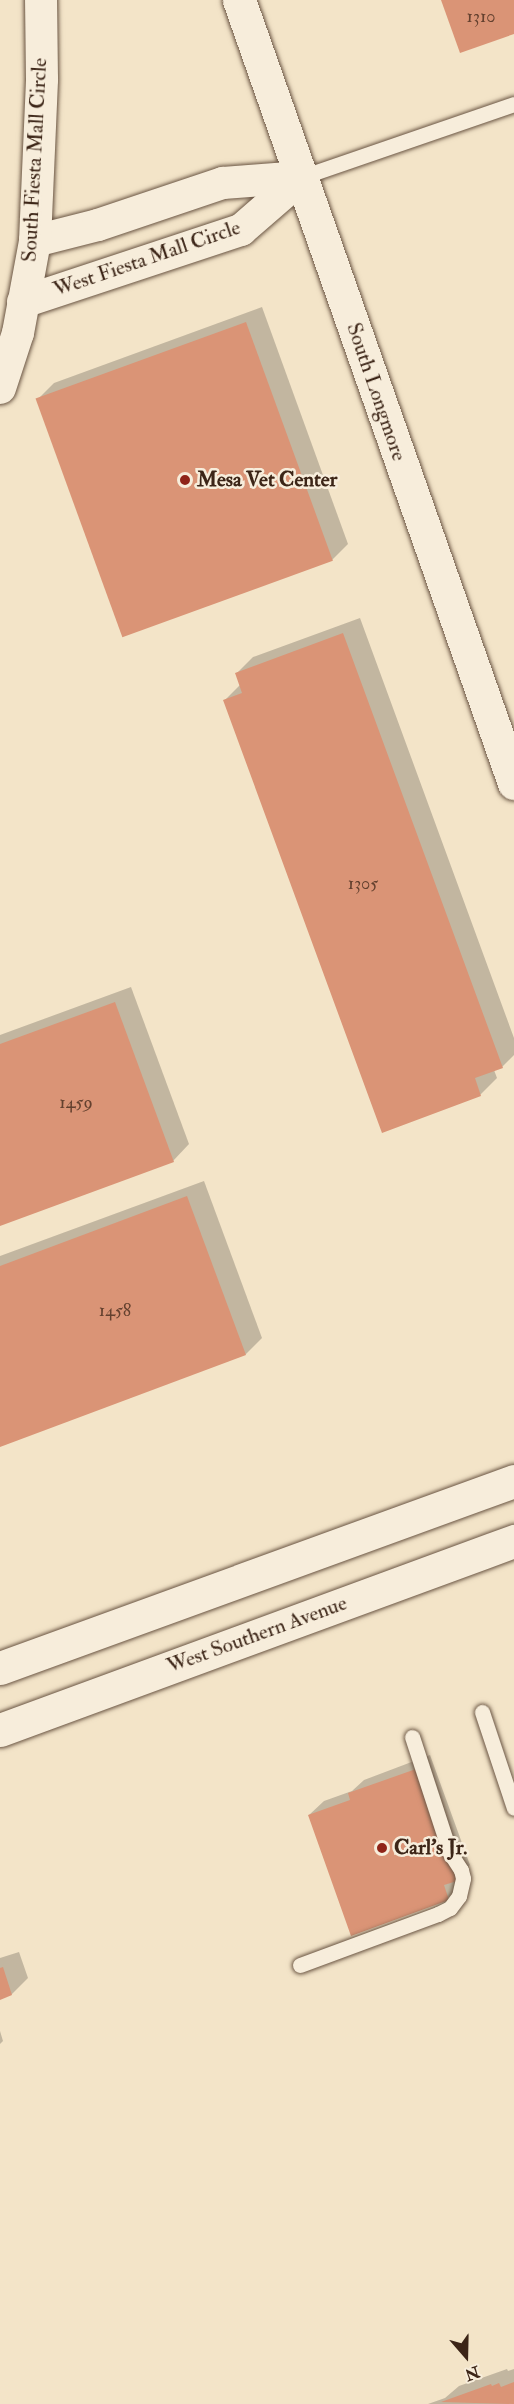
<!DOCTYPE html>
<html>
<head>
<meta charset="utf-8">
<style>
	body { margin:0 }
	#map { position:relative; width:514px; height:2404px; overflow:hidden; background:#f3e4c8; font-family:"IM FELL Double Pica",serif }
	div>[style] { position:absolute }
	[style*='--x'] { left:calc(var(--x)*1px); top:calc(var(--y)*1px); width:calc(var(--w)*1px); rotate:calc(var(--a)*1deg) }
	.shadow>* { inset:0; background:#0003 }
	.building>* { inset:0; background:#da9476; transform-origin:0 0 }
	.roads { filter:drop-shadow(0 0 2px #6a5543) drop-shadow(0 0 2px #6a5543) }
	.service>* { height:15px; margin:-7.5px; padding:0 7.5px; transform-origin:7.5px; border-radius:7.5px; background:#f7eddb }
	.minor>* { height:32px; margin:-16px; padding:0 16px; transform-origin:16px; border-radius:16px; background:#f7eddb }
	.tertiary>* { height:33px; margin:-16.5px; padding:0 16.5px; transform-origin:16.5px; border-radius:16.5px; background:#f7eddb }
	.secondary>* { height:33px; margin:-16.5px; padding:0 16.5px; transform-origin:16.5px; border-radius:16.5px; background:#f7eddb }
	.dots>* { width:16px; height:16px; translate:-50% -50%; box-sizing:border-box; border:3px solid #f7eddb; border-radius:50% }
	span { translate:-50% -50%; white-space:nowrap; text-align:center; line-height:1.15; -webkit-text-stroke:5px #f7eddb; paint-order:stroke }
	.number-label { font-size:18px; color:#64412f }
	.number-label span { -webkit-text-stroke-width:0 }
	.street-label { font-size:21px; color:#3c2517 }
	.poi-label { font-size:21px; color:#3c2517; font-weight:700 }
	.left { translate:0 -50%; text-align:left }
	.north { position:absolute; left:436px; top:2326px; width:60px; height:60px; -webkit-text-stroke:4px #f7eddb; paint-order:stroke; rotate:160deg; font-size:16px; font-weight:700; line-height:24px; text-align:center; color:#3c2517 }
	.north::after { content:''; display:block; margin:auto; width:21px; height:27px; background:#3c2517; clip-path:polygon(50% 0,100% 100%,50% 72%,0 100%) }
</style>
</head>
<body>
<div id="map">
	<div class="shadow">
		<div style="clip-path:polygon(262px 307px,348px 544px,332px 560px,38px 399px,54px 383px)"></div>
		<div style="clip-path:polygon(360px 618px,514px 1038px,514px 1055px,502px 1067px,494px 1070px,497px 1078px,480px 1095px,225px 700px,241px 684px,237px 673px,253px 657px)"></div>
		<div style="clip-path:polygon(131px 987px,189px 1144px,173px 1161px,0 1224px,0 1035px)"></div>
		<div style="clip-path:polygon(204px 1181px,262px 1338px,246px 1354px,0 1445px,0 1256px)"></div>
		<div style="clip-path:polygon(430px 1755px,470px 1865px,459px 1876px,463px 1884px,448px 1898px,309px 1815px,324px 1801px,352px 1791px,364px 1780px)"></div>
		<div style="clip-path:polygon(19px 1952px,28px 1978px,12px 1994px,0 1998px,0 1958px)"></div>
		<div style="clip-path:polygon(0 2031px,3px 2041px,0 2044px)"></div>
		<div style="clip-path:polygon(507px 2369px,508px 2371px,514px 2369px,514px 2404px,428px 2404px,445px 2398px,459px 2386px)"></div>
	</div>
	<div class="building">
		<div style="clip-path:polygon(441px 0,514px 0,514px 34px,460px 53px)"></div>
		<div style="left:246px;top:322px;width:254px;height:224px;rotate:70deg"></div>
		<div style="clip-path:polygon(343px 633px,503px 1068px,475px 1078px,481px 1096px,382px 1133px,223px 700px,242px 693px,235px 673px)"></div>
		<div style="clip-path:polygon(115px 1002px,174px 1162px,0 1226px,0 1044px)"></div>
		<div style="clip-path:polygon(187px 1196px,246px 1355px,0 1447px,0 1266px)"></div>
		<div style="clip-path:polygon(416px 1769px,457px 1881px,444px 1885px,449px 1900px,351px 1936px,308px 1815px,350px 1800px,348px 1793px)"></div>
		<div style="clip-path:polygon(3px 1967px,12px 1995px,0 2000px,0 1968px)"></div>
		<div style="clip-path:polygon(514px 2382px,514px 2404px,441px 2402px,491px 2384px,492px 2386px,499px 2383px,501px 2387px)"></div>
	</div>
	<div class="roads">
		<div class="service">
			<div style="--x:302;--y:177;--w:224;--a:-19"></div>
			<div style="--x:482;--y:1712;--w:101;--a:71.6"></div>
			<div style="--x:300;--y:1965;--w:147;--a:-20.3"></div>
			<div style="--x:438;--y:1914;--w:13;--a:-27"></div>
			<div style="--x:450;--y:1908;--w:15;--a:-53"></div>
			<div style="--x:459;--y:1896;--w:18;--a:-77"></div>
			<div style="--x:463;--y:1878;--w:8;--a:-104"></div>
			<div style="--x:461;--y:1870;--w:20;--a:-123"></div>
			<div style="--x:450;--y:1853;--w:122;--a:-108.1"></div>
		</div>
		<div class="minor">
			<div style="--x:35;--y:241;--w:65;--a:-14.3"></div>
			<div style="--x:98;--y:225;--w:132;--a:-18.6"></div>
			<div style="--x:223;--y:183;--w:79;--a:-4.3"></div>
			<div style="--x:23;--y:302;--w:230;--a:-18.3"></div>
			<div style="--x:241;--y:230;--w:81;--a:-41"></div>
			<div style="--x:0;--y:388;--w:58;--a:-71.9"></div>
			<div style="--x:18;--y:333;--w:94;--a:-79.5"></div>
			<div style="--x:35;--y:241;--w:162;--a:-87.5"></div>
			<div style="--x:42;--y:79;--w:79;--a:-90.7"></div>
		</div>
		<div class="tertiary">
			<div style="--x:239;--y:0;--w:830;--a:70.65"></div>
		</div>
		<div class="secondary">
			<div style="--x:0;--y:1668;--w:547;--a:-19.99"></div>
			<div style="--x:0;--y:1730;--w:548;--a:-20.19"></div>
		</div>
	</div>
	<div class="dots">
		<div style="left:185px;top:480px;background:#8f2418"></div>
		<div style="left:382px;top:1848px;background:#8f2418"></div>
	</div>
	<div class="number-label">
		<span style="left:481px;top:17px">1310</span>
		<span style="left:363px;top:884px">1305</span>
		<span style="left:76px;top:1103px">1459</span>
		<span style="left:115px;top:1311px">1458</span>
	</div>
	<div class="street-label">
		<span style="left:35px;top:160px;rotate:-87deg">South Fiesta Mall Circle</span>
		<span style="left:147px;top:259px;rotate:-19deg">West Fiesta Mall Circle</span>
		<span style="left:376px;top:392px;rotate:71deg">South Longmore</span>
		<span style="left:257px;top:1635px;rotate:-20deg">West Southern Avenue</span>
	</div>
	<div class="poi-label">
		<span class="left" style="left:197px;top:480px">Mesa Vet Center</span>
		<span class="left" style="left:394px;top:1848px">Carl's Jr.</span>
	</div>
	<div class="north">N</div>
</div>
</body>
</html>
